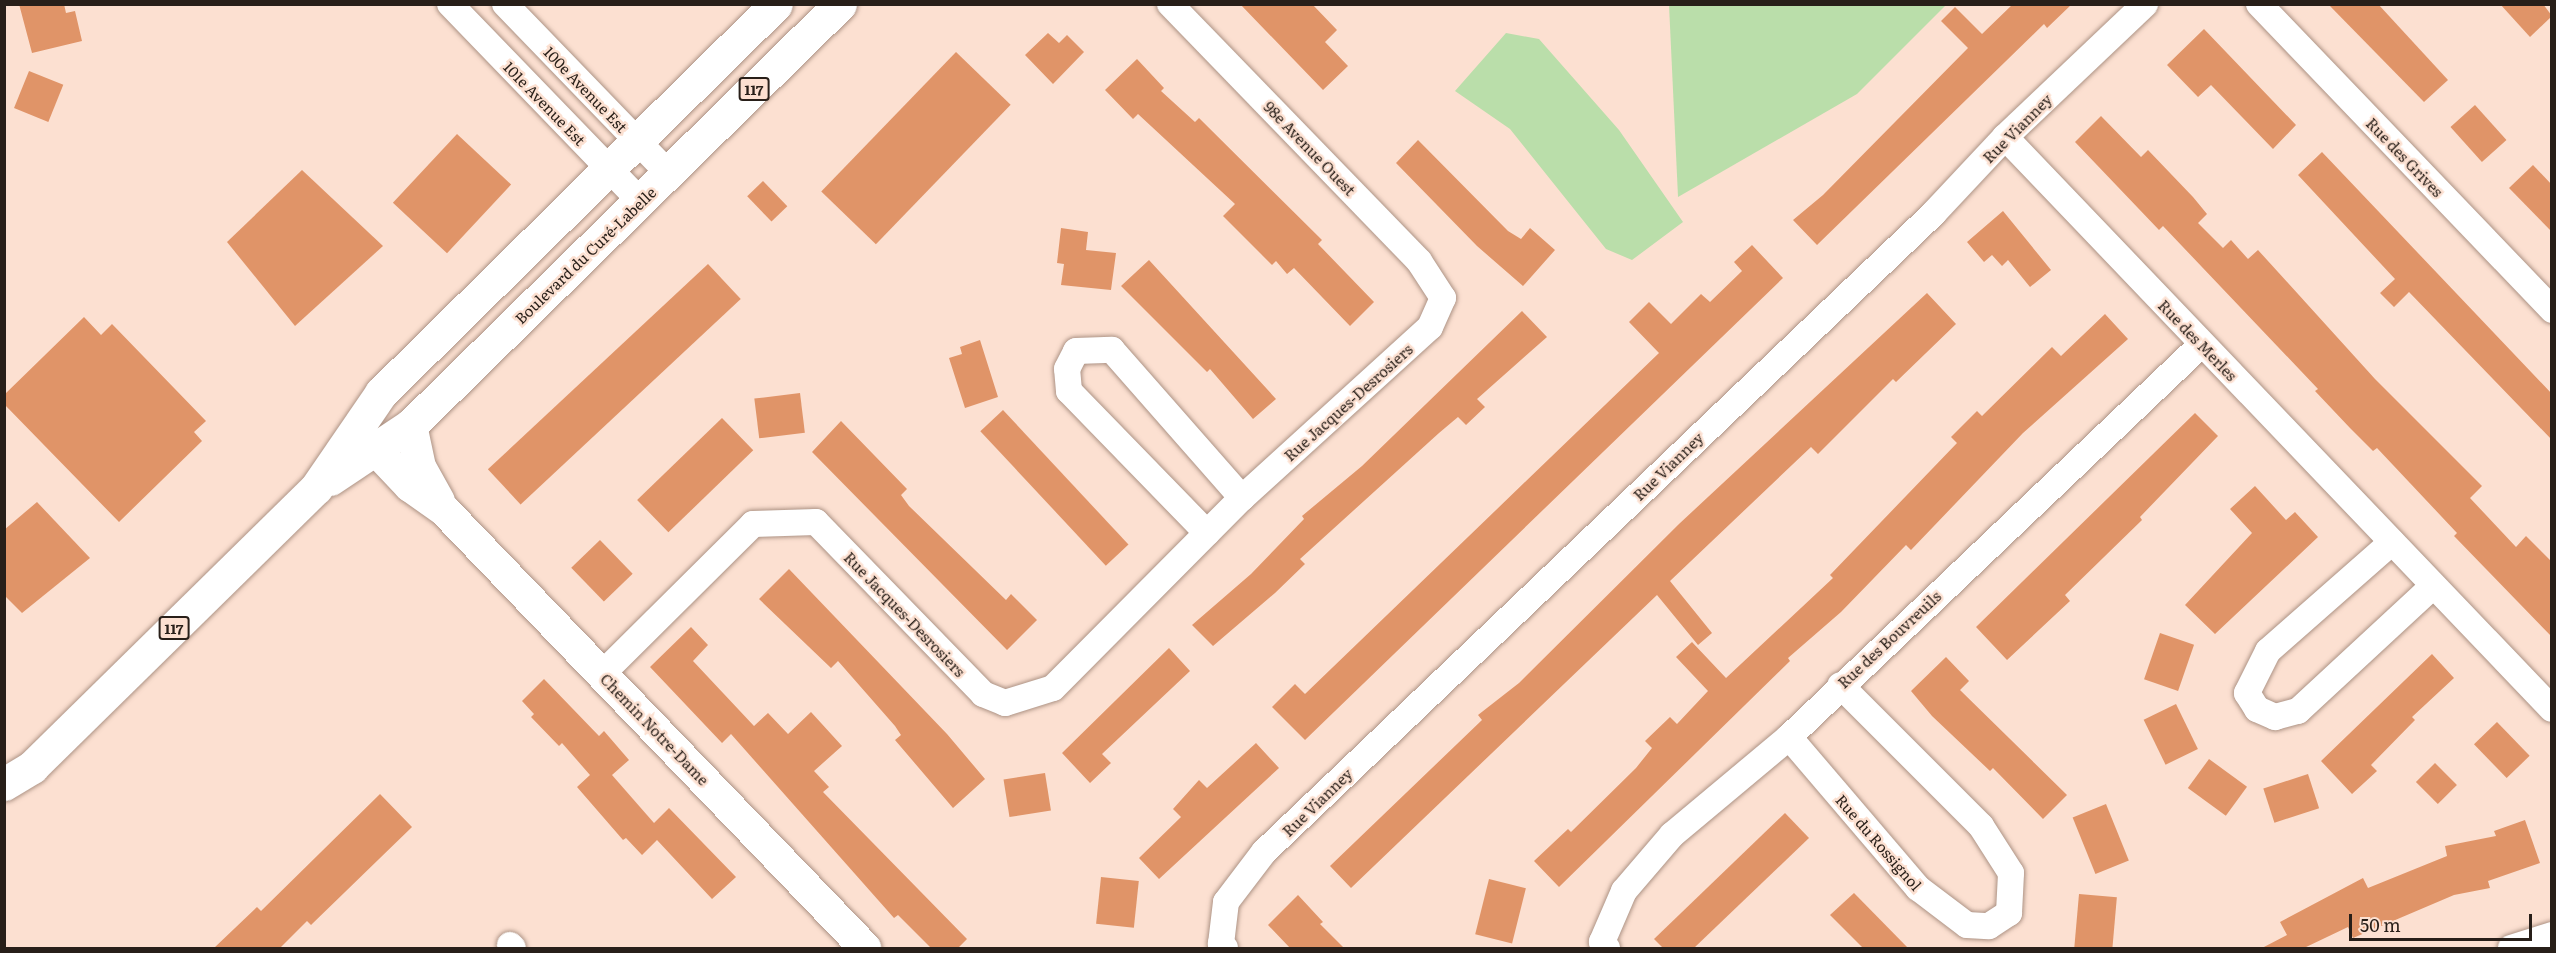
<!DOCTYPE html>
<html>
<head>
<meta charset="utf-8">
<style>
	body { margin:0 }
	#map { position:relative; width:2556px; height:953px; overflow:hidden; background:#fce0d1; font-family:Literata,serif }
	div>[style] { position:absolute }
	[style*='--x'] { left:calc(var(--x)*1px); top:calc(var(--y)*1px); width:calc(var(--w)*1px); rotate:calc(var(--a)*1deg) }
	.green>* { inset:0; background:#badeaa }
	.building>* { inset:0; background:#e09468; transform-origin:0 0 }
	.roads { filter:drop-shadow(0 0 2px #ad9385) drop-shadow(0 0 2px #ad9385) }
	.minor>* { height:26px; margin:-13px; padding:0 13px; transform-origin:13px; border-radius:13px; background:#fff }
	.tertiary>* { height:32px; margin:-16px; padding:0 16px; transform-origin:16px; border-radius:16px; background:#fff }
	.primary>* { height:33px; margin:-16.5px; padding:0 16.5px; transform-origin:16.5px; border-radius:16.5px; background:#fff }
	span { translate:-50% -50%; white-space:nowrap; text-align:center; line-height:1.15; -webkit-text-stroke:5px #fce0d1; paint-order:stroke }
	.shield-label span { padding:2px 4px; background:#fce0d1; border:2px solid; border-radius:4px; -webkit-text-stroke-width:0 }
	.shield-label { font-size:14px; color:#281f19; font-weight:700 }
	.street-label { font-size:15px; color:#281f19 }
	.frame { position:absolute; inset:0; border:6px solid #281f19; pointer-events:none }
	.scale { position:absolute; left:2349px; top:914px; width:183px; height:27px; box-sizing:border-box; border:3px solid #281f19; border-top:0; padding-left:8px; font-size:18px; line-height:21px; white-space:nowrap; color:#281f19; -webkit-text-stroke:4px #fce0d1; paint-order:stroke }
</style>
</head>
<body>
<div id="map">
	<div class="green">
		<div style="clip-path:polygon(1669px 5px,1669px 4px,1946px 5px,1857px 94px,1678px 197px)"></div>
		<div style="clip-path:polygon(1506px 33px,1539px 39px,1619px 130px,1683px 222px,1632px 260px,1606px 249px,1510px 129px,1455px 91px)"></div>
	</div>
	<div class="building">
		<div style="clip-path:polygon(19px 4px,64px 4px,66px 13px,75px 11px,82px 41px,32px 53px)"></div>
		<div style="clip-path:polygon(1240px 4px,1312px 4px,1337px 30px,1325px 42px,1348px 66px,1323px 90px)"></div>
		<div style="clip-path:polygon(2013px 4px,2072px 4px,2047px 28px,2044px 24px,1817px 245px,1793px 220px,1823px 195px,1968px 48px,1941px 21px,1955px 7px,1982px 34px)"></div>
		<div style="clip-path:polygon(2328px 4px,2378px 4px,2448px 80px,2424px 102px)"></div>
		<div style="clip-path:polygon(2500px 4px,2543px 4px,2552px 16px,2530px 37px)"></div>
		<div style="clip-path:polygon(2204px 29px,2296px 125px,2273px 149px,2211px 85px,2198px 97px,2167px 65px)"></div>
		<div style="clip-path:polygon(1048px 33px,1059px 43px,1067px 35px,1084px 52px,1053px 84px,1025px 55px)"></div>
		<div style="left:956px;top:52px;width:76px;height:194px;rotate:44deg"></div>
		<div style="clip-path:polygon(1137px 59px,1164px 88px,1161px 91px,1195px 122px,1199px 118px,1322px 240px,1318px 244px,1374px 302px,1350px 326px,1294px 268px,1287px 274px,1276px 261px,1272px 265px,1223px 216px,1235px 204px,1138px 114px,1133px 119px,1105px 90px)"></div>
		<div style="left:29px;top:71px;width:37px;height:40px;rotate:22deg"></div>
		<div style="left:2475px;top:105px;width:47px;height:33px;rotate:48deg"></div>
		<div style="clip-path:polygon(2101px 116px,2141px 157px,2148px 150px,2193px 197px,2207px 214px,2198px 223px,2223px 248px,2231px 240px,2248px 259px,2258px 250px,2375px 379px,2482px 486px,2470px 498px,2516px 547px,2526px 536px,2552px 562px,2552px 637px,2454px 536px,2457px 533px,2377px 448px,2373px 451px,2350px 428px,2315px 391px,2318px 389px,2163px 226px,2159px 230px,2075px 142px)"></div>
		<div style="left:457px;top:134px;width:74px;height:94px;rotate:43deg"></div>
		<div style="clip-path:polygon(1418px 140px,1508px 231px,1521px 239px,1530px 228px,1555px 250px,1523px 286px,1477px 246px,1396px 163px)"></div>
		<div style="clip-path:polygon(2322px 152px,2552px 394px,2552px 440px,2409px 292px,2394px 307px,2380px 293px,2395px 279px,2298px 175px)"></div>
		<div style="clip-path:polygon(2533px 165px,2552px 185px,2552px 232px,2509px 188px)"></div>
		<div style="clip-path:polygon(302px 170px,383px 246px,295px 326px,227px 242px)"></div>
		<div style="left:763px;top:181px;width:35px;height:22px;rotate:46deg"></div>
		<div style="clip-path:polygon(2003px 211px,2051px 270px,2030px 287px,2008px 260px,2002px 266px,1992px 255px,1984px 262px,1967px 242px)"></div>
		<div style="clip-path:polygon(1061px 228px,1088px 232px,1086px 250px,1116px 253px,1111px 290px,1061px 285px,1064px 264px,1057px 263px)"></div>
		<div style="clip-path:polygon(1752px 245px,1783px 278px,1305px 740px,1272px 707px,1295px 684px,1305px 694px,1659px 353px,1629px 322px,1649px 302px,1671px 324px,1701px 294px,1710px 302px,1742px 271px,1734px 262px)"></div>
		<div style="clip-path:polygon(1149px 260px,1276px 399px,1253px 419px,1210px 369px,1207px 372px,1121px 286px)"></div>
		<div style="left:708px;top:264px;width:48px;height:301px;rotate:47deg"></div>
		<div style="clip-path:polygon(1927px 293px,1956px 324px,1896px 382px,1893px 379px,1818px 454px,1811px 447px,1670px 581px,1712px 633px,1698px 645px,1657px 595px,1351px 888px,1330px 866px,1482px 720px,1478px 715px,1519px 683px,1679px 524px)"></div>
		<div style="clip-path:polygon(1522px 311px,1547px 337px,1477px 399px,1485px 407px,1466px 425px,1458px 417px,1439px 433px,1300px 559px,1305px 564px,1275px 593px,1213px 646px,1192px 625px,1251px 574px,1304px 519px,1302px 516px,1362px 466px)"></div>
		<div style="clip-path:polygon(2105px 314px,2128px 339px,2023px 433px,1911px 550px,1906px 545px,1841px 612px,1788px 658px,1790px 661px,1559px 887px,1534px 861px,1568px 829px,1571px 832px,1636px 768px,1652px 748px,1645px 741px,1670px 717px,1677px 724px,1708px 691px,1676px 657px,1692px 642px,1726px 678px,1833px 578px,1830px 575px,1957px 443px,1951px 437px,1977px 411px,1982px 416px,2052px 347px,2061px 356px)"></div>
		<div style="clip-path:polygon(84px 317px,101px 335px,112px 324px,206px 421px,194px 432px,202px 441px,119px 522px,4px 404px,4px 395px)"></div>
		<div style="clip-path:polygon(980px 340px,998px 397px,965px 408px,949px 358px,962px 354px,960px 347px)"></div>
		<div style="left:800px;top:393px;width:40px;height:46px;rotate:83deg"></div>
		<div style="left:1003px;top:410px;width:184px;height:31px;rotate:47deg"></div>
		<div style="clip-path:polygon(2195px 413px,2218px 436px,2140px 517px,2142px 520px,2065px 595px,2070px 601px,2007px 660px,1976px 627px)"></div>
		<div style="left:722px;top:418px;width:45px;height:118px;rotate:46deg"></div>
		<div style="clip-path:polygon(841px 421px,907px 489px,901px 495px,909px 506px,1006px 600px,1011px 594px,1037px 620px,1007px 650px,812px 452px)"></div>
		<div style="clip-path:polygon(2255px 486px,2286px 520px,2295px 512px,2318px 537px,2215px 634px,2185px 605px,2252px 533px,2230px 509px)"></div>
		<div style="clip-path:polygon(37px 502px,90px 558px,22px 613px,4px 595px,4px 530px)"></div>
		<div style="left:600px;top:540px;width:47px;height:40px;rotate:46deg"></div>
		<div style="clip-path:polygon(789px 569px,947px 734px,985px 779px,953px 808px,895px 740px,901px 735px,895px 726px,838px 661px,831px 668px,759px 599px)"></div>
		<div style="clip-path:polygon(691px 627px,708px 645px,693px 661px,754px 726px,768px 713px,788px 734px,811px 712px,842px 746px,814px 771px,829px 787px,823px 792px,967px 939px,958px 948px,931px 948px,898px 915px,894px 918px,731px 734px,722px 743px,650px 667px)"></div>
		<div style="left:2160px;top:633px;width:36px;height:49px;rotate:19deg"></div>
		<div style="clip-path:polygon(1169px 648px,1190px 671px,1102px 754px,1111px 763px,1090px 783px,1062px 753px)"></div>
		<div style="clip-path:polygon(2432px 654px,2454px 678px,2412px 717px,2415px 720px,2371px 765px,2377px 771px,2352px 794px,2321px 761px)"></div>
		<div style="clip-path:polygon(1946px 657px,1969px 681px,1960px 690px,2067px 795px,2043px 819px,1993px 768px,1990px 771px,1932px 716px,1911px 691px)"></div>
		<div style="clip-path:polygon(544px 679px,599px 736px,604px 731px,629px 760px,612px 775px,654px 823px,669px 808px,736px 877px,712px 899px,657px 840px,642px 855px,626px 838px,623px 840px,577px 787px,590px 775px,562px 743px,559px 746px,531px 717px,534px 714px,522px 701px)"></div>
		<div style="left:2176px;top:704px;width:50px;height:36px;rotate:64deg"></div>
		<div style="left:2497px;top:722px;width:47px;height:32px;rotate:46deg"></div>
		<div style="clip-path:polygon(1256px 743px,1279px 768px,1159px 879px,1139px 858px,1181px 817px,1173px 809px,1199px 780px,1207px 788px)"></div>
		<div style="left:2209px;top:759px;width:47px;height:36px;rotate:36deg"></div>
		<div style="left:2435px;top:763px;width:31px;height:27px;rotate:45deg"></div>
		<div style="left:1045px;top:773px;width:38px;height:42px;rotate:81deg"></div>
		<div style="left:2308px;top:774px;width:36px;height:47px;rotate:72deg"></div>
		<div style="clip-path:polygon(380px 794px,412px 827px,311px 925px,307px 921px,280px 948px,214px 948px,257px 907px,261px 911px)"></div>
		<div style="left:2106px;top:804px;width:61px;height:36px;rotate:68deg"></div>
		<div style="clip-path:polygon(1785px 813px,1809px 838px,1694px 948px,1663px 948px,1654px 939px)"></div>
		<div style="clip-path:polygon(2525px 820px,2540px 863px,2488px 881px,2490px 888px,2454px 895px,2353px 938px,2348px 927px,2304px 948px,2262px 948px,2287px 935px,2280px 922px,2363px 878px,2368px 888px,2447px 856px,2445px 846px,2496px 836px,2494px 831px)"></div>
		<div style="left:1101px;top:877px;width:38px;height:47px;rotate:6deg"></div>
		<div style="left:1489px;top:879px;width:38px;height:57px;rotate:14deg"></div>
		<div style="clip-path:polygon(1854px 893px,1908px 948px,1863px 948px,1830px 915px)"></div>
		<div style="left:2079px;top:894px;width:38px;height:54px;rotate:5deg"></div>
		<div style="clip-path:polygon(1298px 895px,1323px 922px,1320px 924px,1344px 948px,1290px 948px,1268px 925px)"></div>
	</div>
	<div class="roads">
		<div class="minor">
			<div style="--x:450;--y:4;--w:274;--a:46"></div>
			<div style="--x:505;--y:4;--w:235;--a:46"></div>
			<div style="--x:2259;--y:4;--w:424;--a:46.2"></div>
			<div style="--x:2005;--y:137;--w:791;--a:46.28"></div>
			<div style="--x:1207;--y:533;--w:198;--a:-134.2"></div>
			<div style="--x:1069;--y:391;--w:22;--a:-95"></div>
			<div style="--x:1067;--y:369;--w:20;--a:-63"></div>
			<div style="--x:1076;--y:351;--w:36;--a:-2"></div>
			<div style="--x:1112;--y:350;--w:197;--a:48.7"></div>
			<div style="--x:2392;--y:542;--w:165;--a:138.7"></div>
			<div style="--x:2268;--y:651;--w:47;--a:116.6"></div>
			<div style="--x:2247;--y:693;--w:19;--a:58"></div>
			<div style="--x:2257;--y:709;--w:20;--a:24"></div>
			<div style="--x:2275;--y:717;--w:24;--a:-15"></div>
			<div style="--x:2298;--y:711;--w:184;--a:-42.8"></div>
			<div style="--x:602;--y:674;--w:213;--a:-44.8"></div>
			<div style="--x:753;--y:524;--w:63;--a:-1.8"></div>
			<div style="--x:816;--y:522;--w:240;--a:45.8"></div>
			<div style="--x:983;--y:694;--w:24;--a:22"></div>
			<div style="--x:1005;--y:703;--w:50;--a:-17.4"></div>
			<div style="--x:1053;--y:688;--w:268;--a:-45.2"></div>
			<div style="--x:1242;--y:498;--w:254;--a:-42.3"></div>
			<div style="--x:1430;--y:327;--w:32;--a:-66"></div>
			<div style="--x:1443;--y:298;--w:44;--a:-123"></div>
			<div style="--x:1419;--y:261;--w:358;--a:-134.1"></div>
			<div style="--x:1789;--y:737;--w:199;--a:49.5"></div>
			<div style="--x:1918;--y:888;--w:61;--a:37.1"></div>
			<div style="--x:1967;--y:925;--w:22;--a:3"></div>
			<div style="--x:1989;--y:926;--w:24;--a:-33"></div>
			<div style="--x:2009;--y:913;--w:40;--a:-87.1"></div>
			<div style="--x:2011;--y:873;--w:56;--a:-122.6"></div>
			<div style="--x:1981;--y:826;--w:199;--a:-135"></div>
			<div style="--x:510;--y:945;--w:4;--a:45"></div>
			<div style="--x:1225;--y:948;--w:6;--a:-135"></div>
			<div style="--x:1221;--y:944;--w:42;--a:-83.2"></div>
			<div style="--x:1226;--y:902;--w:63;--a:-52.8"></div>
			<div style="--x:1264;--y:852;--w:926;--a:-43.64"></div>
			<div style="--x:1934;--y:213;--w:104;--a:-46.9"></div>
			<div style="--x:2005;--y:137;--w:193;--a:-43.5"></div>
			<div style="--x:1607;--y:948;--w:8;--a:-130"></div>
			<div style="--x:1602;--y:942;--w:56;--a:-66.7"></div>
			<div style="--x:1624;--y:891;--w:74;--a:-49.4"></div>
			<div style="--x:1672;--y:835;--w:153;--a:-39.9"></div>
			<div style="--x:1789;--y:737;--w:570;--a:-43.58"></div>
			<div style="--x:2511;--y:948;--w:43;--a:-17.6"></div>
		</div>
		<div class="tertiary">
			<div style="--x:411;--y:425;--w:43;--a:77.9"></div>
			<div style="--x:420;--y:467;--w:39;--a:61"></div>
			<div style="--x:358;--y:431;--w:76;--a:46.6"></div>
			<div style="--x:410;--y:486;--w:42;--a:35.2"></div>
			<div style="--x:444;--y:510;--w:608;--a:46.13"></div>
		</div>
		<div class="primary">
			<div style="--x:330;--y:479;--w:97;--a:-33.7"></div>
			<div style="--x:411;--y:425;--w:601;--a:-44.46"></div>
			<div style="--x:4;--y:784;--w:33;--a:-31"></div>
			<div style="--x:32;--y:767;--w:398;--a:-44.5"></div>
			<div style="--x:316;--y:488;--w:115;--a:-55.6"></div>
			<div style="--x:381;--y:393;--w:554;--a:-44.56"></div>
		</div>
	</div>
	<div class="shield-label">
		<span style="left:754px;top:89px">117</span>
		<span style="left:174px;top:628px">117</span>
	</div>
	<div class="street-label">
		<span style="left:586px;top:89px;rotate:46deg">100e Avenue Est</span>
		<span style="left:545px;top:103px;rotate:46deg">101e Avenue Est</span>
		<span style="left:2017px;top:128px;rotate:-45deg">Rue Vianney</span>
		<span style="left:1310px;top:148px;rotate:46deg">98e Avenue Ouest</span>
		<span style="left:2405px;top:157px;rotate:46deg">Rue des Grives</span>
		<span style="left:585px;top:255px;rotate:-44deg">Boulevard du Curé-Labelle</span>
		<span style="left:2198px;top:340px;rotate:46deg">Rue des Merles</span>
		<span style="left:1348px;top:402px;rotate:-42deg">Rue Jacques-Desrosiers</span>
		<span style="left:1668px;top:466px;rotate:-44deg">Rue Vianney</span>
		<span style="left:905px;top:614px;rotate:46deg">Rue Jacques-Desrosiers</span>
		<span style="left:1889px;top:639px;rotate:-43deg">Rue des Bouvreuils</span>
		<span style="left:655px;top:729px;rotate:46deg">Chemin Notre-Dame</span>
		<span style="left:1317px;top:802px;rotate:-44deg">Rue Vianney</span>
		<span style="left:1879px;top:842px;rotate:49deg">Rue du Rossignol</span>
	</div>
	<div class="frame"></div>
	<div class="scale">50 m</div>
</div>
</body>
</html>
